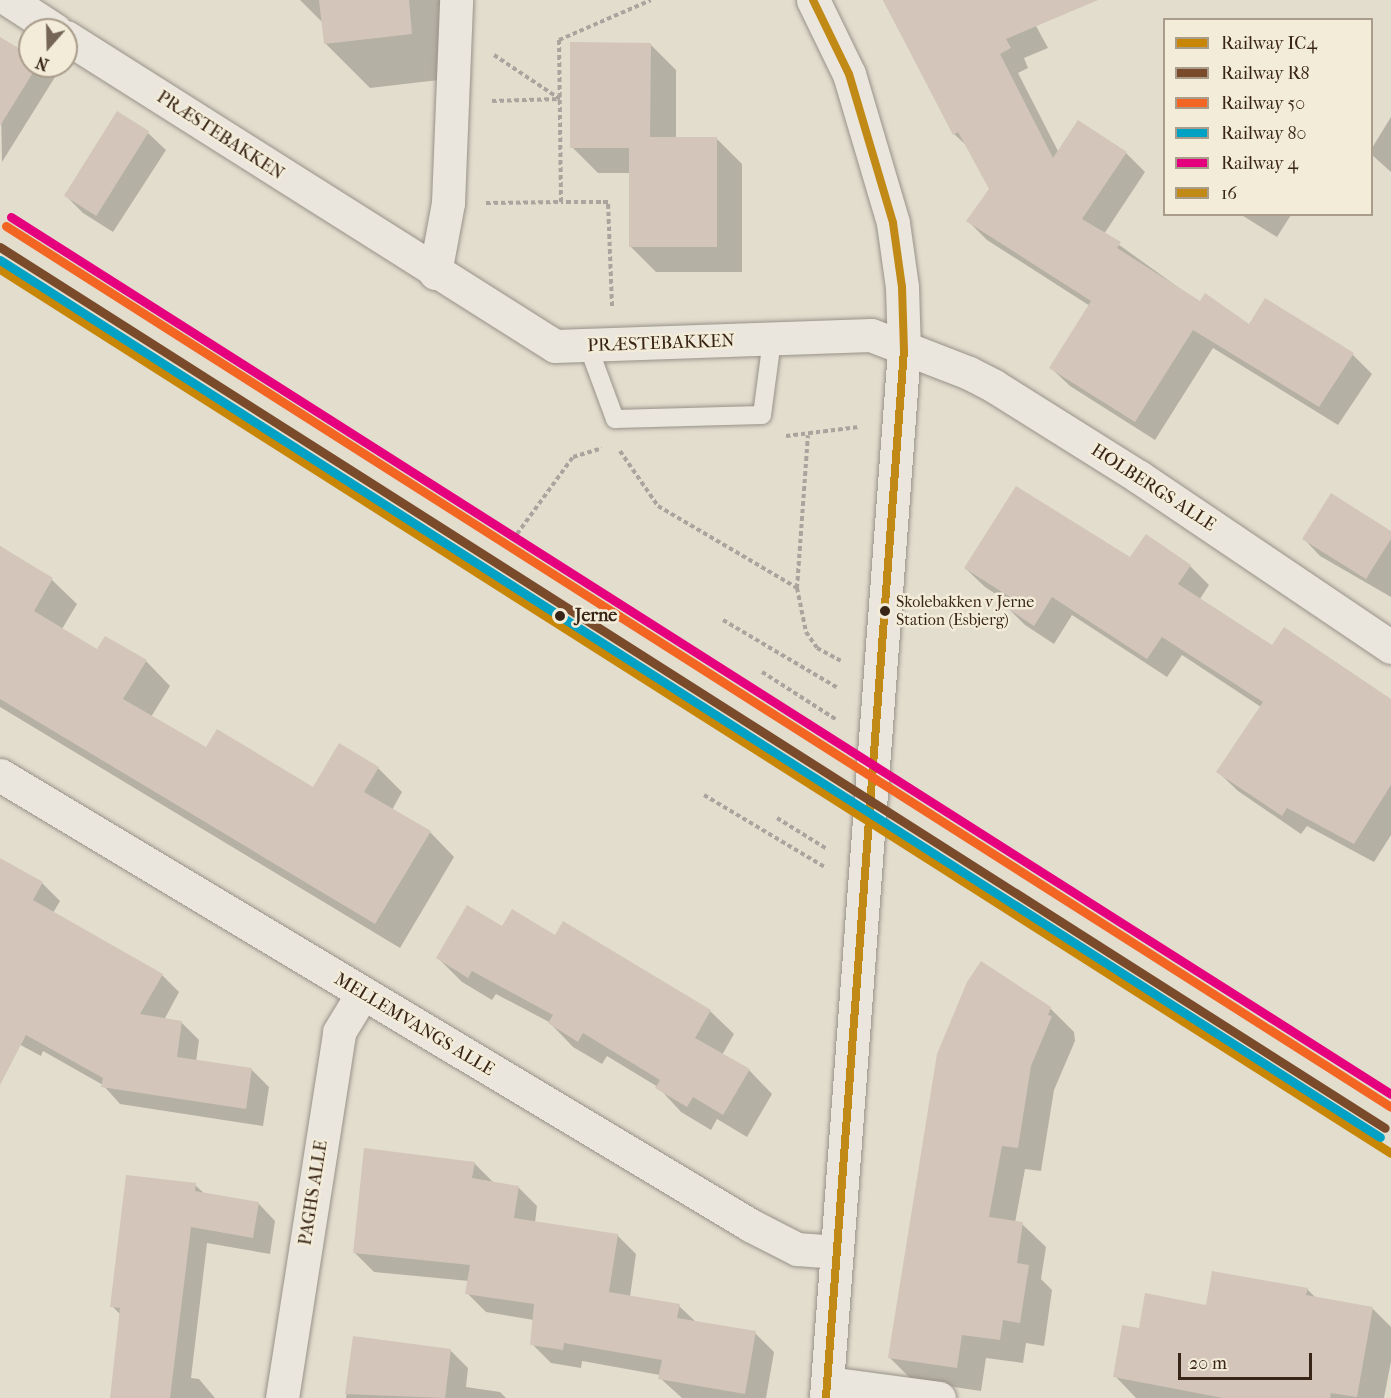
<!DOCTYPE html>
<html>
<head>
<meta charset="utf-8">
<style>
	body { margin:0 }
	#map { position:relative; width:1391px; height:1398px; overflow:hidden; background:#e3ddce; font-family:"IM FELL French Canon",serif }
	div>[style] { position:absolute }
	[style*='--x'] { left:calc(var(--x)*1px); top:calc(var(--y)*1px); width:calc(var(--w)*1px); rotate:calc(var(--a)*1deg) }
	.shadow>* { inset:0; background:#0003 }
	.building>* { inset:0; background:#d3c5ba; transform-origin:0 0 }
	.path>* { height:4px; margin-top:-2px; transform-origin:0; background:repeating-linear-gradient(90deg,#a9a59e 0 4.5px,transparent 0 7.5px) }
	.roads { filter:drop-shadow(0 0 2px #989288) drop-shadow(0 0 2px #989288) }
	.service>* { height:18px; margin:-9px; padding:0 9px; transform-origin:9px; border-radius:9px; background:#eae6de }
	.minor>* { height:33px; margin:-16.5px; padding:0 16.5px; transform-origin:16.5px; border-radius:16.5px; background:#eae6de }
	.tertiary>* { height:33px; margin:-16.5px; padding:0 16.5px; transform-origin:16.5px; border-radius:16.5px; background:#eae6de }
	.bus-1>* { height:8px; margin:-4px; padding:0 4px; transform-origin:4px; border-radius:4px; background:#c18916 }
	.rail-1>* { height:9px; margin:-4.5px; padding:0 4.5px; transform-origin:4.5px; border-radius:4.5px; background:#c88606 }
	.rail-2>* { height:9px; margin:-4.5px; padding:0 4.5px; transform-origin:4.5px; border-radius:4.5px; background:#7a4b2a }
	.rail-3>* { height:9px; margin:-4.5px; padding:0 4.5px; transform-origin:4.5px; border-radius:4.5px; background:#f26522 }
	.rail-4>* { height:9px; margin:-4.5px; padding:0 4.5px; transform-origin:4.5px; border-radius:4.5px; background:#03a2c5 }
	.rail-5>* { height:9px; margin:-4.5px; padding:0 4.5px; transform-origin:4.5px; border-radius:4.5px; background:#e5007d }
	.dots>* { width:16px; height:16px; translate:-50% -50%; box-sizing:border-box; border:3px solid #f3ecd9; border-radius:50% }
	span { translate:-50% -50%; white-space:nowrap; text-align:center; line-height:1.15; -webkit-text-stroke:5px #f3ecd9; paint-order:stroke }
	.bus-label { font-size:16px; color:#392516 }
	.left { translate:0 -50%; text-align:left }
	.street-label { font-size:18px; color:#392516 }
	.stop-label { font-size:18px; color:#392516; font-weight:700 }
	.legend { position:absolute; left:1163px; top:18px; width:210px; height:198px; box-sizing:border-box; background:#f3ecd9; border:2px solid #a99c8b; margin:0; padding:8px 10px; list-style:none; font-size:18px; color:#392516 }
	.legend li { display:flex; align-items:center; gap:12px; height:30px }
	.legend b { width:30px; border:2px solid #a99c8b }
	.north { position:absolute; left:18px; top:18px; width:60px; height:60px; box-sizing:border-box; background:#f3ecd9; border:2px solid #a99c8b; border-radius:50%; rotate:200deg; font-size:16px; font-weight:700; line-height:24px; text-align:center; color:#392516 }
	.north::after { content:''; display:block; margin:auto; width:21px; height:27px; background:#746556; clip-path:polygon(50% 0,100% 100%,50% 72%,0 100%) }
	.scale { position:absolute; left:1178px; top:1353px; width:134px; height:27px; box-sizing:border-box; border:3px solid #392516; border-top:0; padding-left:8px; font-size:18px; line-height:21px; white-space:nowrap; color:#392516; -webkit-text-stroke:4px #f3ecd9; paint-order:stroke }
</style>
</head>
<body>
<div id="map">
	<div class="shadow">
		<div style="clip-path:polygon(300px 0,447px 0,456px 78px,370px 88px,325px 43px,323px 23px)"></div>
		<div style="clip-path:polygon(883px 0,1022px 0,1048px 48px,1024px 58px,1028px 68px,1018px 73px,1059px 153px,1126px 153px,1145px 172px,1104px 234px,1200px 303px,1250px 326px,1353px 355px,1372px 374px,1338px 425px,1213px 348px,1155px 440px,1070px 386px,1051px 368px,1090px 306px,987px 240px,968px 221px,991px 189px,967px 146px,954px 134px)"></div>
		<div style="clip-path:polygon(650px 44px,676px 70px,676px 138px,716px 138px,742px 164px,742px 272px,656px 272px,630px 246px,631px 173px,598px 173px,572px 147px)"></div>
		<div style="clip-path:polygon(0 57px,30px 57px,30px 66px,43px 66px,55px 77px,2px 162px)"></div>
		<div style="clip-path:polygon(117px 113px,148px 133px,166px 150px,113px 232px,83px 213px,65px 195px)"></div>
		<div style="clip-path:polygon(1391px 117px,1391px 172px,1372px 155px,1372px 148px)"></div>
		<div style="clip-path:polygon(1240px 214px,1291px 214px,1291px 215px,1277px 237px)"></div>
		<div style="clip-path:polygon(1391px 531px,1391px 597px,1320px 556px,1304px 539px)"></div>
		<div style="clip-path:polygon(1146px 536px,1190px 566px,1209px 585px,1200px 599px,1273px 647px,1391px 701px,1391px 835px,1374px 862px,1307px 826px,1301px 834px,1238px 791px,1218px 772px,1261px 707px,1182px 655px,1167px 677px,1072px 615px,1054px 644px,1025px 625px,1006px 606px,1008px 602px,985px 587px,965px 568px,1130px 559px)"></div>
		<div style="clip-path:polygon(0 546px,52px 580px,77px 604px,62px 629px,97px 651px,146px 661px,170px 686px,151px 717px,207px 749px,313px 789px,378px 768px,402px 792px,392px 810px,430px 832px,454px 857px,400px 948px,0 707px)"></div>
		<div style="clip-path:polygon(0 860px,42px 883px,60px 901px,53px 913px,162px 975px,179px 992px,164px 1020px,181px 1022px,199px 1040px,196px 1062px,252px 1070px,269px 1087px,263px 1126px,120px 1104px,103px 1085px,43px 1051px,41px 1056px,0 1034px)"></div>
		<div style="clip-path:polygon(502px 928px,555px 937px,710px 1011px,734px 1034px,722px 1055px,749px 1070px,772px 1094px,747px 1137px,717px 1119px,711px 1130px,681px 1112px,658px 1087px,607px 1056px,602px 1064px,573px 1047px,549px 1022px,496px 994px,492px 1000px,462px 982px,438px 958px)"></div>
		<div style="clip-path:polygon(1050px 1008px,1074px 1032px,1075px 1041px,1054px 1090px,1041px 1171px,1025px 1169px,1015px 1223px,1022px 1224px,1046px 1247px,1041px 1279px,1052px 1290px,1044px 1346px,1026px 1343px,1023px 1363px,986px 1358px,981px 1391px,913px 1381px,889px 1357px)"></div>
		<div style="clip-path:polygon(474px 1163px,494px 1183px,518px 1187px,537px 1206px,535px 1223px,617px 1235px,636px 1254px,630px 1297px,679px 1306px,696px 1322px,755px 1333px,774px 1352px,766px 1398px,682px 1398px,660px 1378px,660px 1375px,582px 1361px,581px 1368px,551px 1363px,532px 1344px,534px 1320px,486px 1312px,467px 1293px,469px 1281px,374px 1272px,355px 1253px)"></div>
		<div style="clip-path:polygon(195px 1185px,205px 1194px,259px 1204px,275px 1221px,270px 1254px,207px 1243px,191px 1378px,199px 1379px,215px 1398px,111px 1398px,121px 1315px,112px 1306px)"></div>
		<div style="clip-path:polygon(1307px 1289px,1316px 1298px,1373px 1309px,1391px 1327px,1391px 1361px,1384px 1398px,1136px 1398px,1115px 1376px,1140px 1330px,1207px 1306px)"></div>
		<div style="clip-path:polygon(355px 1337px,451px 1351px,468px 1368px,466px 1387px,500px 1392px,506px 1398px,346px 1398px)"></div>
	</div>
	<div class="building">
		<div style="clip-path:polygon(319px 0,409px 0,412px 34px,324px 44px)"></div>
		<div style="clip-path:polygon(883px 0,1098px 0,1006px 39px,1011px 48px,1000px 54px,1053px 158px,1078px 120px,1127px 152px,1082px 219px,1121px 242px,1117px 248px,1200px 301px,1205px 293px,1249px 324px,1265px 298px,1354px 353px,1319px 407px,1193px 330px,1135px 422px,1049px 368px,1091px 301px,966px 221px,989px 189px,958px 132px,953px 135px)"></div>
		<div style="clip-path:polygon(0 37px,30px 55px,30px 66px,37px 66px,0 126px)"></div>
		<div style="clip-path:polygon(570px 42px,651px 43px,650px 137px,717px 137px,717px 247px,629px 247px,629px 148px,570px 148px)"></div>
		<div style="left:117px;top:111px;width:38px;height:100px;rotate:32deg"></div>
		<div style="clip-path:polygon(1016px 486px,1130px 557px,1146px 534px,1191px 565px,1178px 584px,1272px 645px,1284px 627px,1391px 699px,1391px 785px,1354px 844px,1287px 808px,1282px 816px,1216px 772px,1263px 702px,1162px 637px,1147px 659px,1052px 597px,1034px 626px,1004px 606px,1010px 597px,964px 568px)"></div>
		<div style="clip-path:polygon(1331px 493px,1391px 531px,1391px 539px,1366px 579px,1302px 539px)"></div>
		<div style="clip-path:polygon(0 546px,53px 578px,34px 611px,97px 649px,105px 636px,147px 660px,123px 699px,206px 747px,217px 729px,313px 787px,339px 743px,379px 767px,364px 792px,431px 831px,375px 924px,0 699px)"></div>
		<div style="clip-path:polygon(0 858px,43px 882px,33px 900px,163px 974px,140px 1014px,182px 1021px,177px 1057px,252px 1068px,246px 1109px,101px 1087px,103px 1078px,26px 1035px,0 1085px)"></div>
		<div style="clip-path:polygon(467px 905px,502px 926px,512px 909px,555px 935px,563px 921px,711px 1010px,695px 1038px,750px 1069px,723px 1115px,693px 1097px,687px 1107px,655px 1088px,660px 1080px,583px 1033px,578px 1042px,548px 1023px,553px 1015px,472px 971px,468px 978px,436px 958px)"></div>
		<div style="clip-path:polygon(981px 961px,1051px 1007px,1048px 1015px,1052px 1016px,1031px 1066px,1018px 1148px,1002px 1146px,989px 1217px,1023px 1222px,1017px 1263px,1029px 1265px,1020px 1323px,1003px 1320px,1000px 1340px,962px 1335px,957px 1368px,888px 1358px,937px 1054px,967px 982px)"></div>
		<div style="clip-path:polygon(364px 1148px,475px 1162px,472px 1178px,519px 1186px,514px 1218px,618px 1234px,609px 1292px,680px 1304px,677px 1318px,756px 1331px,745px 1394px,658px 1379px,662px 1360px,564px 1343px,563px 1350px,530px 1345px,534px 1304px,465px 1294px,470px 1265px,353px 1253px)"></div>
		<div style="clip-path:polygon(126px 1175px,196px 1183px,195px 1191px,259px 1202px,253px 1238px,191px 1227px,170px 1398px,110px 1398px,120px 1308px,110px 1307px)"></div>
		<div style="clip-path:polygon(1212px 1271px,1308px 1288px,1306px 1295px,1373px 1307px,1357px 1397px,1331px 1393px,1330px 1398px,1223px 1398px,1113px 1377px,1122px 1325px,1139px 1328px,1145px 1293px,1206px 1305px)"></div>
		<div style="clip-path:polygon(353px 1336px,451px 1349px,445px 1398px,345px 1394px)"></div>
	</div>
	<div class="path">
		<div style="--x:494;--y:55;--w:79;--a:33.7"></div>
		<div style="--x:492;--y:101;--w:68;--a:-1.7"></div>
		<div style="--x:486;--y:203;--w:75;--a:-0.8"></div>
		<div style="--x:612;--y:306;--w:104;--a:-92.2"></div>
		<div style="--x:608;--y:202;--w:47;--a:180"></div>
		<div style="--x:561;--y:202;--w:162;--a:-90.7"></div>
		<div style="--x:559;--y:40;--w:100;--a:-23.5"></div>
		<div style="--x:786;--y:436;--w:73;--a:-7.1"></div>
		<div style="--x:620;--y:451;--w:67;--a:55.4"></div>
		<div style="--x:658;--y:506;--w:161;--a:30.5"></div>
		<div style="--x:797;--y:588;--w:45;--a:78.4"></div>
		<div style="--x:806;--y:632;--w:19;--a:55"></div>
		<div style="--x:817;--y:648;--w:27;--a:28"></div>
		<div style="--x:517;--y:534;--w:95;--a:-54"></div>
		<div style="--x:573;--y:457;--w:30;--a:-17"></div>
		<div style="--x:797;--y:588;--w:153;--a:-85.9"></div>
		<div style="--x:723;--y:620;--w:134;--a:30.6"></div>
		<div style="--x:762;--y:672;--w:89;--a:32.6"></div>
		<div style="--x:704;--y:795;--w:141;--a:30.8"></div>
		<div style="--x:777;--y:818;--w:59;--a:31.8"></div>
	</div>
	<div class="roads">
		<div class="service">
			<div style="--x:588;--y:346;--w:78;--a:69.7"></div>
			<div style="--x:615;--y:419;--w:147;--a:-1.6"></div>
			<div style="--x:762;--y:415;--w:76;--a:-82.4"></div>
		</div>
		<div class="minor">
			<div style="--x:9;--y:0;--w:55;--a:33.1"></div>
			<div style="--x:66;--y:37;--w:578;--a:32.29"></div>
			<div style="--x:555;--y:346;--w:316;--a:-2"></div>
			<div style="--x:871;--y:335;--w:105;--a:21.2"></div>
			<div style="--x:969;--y:373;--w:28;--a:27"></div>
			<div style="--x:994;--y:386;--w:171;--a:32.1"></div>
			<div style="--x:1139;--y:477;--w:304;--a:34"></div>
			<div style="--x:435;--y:273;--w:71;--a:-79.5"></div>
			<div style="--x:448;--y:203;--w:203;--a:-87.7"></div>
			<div style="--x:0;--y:775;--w:875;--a:30.96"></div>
			<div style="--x:750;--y:1225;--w:53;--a:27.1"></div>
			<div style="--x:797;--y:1249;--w:40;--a:4.3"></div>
			<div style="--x:828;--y:1383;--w:112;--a:7.7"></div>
			<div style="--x:282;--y:1398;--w:370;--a:-81.1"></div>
			<div style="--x:339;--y:1032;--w:44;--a:-58.8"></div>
		</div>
		<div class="tertiary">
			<div style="--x:813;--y:0;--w:82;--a:64.1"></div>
			<div style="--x:849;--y:74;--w:155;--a:73.5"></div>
			<div style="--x:893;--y:223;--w:65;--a:82"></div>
			<div style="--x:902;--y:287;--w:63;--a:88.2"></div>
			<div style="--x:904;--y:350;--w:1051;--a:94.26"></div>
		</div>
	</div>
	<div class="bus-1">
		<div style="--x:813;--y:0;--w:82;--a:64.1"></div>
		<div style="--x:849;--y:74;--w:155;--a:73.5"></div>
		<div style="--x:893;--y:223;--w:65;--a:82"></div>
		<div style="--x:902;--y:287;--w:63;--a:88.2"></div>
		<div style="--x:904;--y:350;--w:1051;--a:94.26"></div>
	</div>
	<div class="rail-1">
		<div style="--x:0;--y:269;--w:1648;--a:32.44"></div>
	</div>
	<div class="rail-2">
		<div style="--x:0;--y:247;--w:1641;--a:32.46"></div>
	</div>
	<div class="rail-3">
		<div style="--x:6;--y:226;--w:1641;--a:32.46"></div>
	</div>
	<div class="rail-4">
		<div style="--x:0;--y:260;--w:1635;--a:32.44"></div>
	</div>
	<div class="rail-5">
		<div style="--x:11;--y:217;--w:1635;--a:32.44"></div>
	</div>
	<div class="dots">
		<div style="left:885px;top:611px;background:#392516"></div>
		<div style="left:560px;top:616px;background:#392516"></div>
	</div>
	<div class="bus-label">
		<span class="left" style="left:896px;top:611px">Skolebakken v Jerne<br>Station (Esbjerg)</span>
	</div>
	<div class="street-label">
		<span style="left:220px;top:136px;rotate:33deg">PRÆSTEBAKKEN</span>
		<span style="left:661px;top:344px;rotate:-2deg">PRÆSTEBAKKEN</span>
		<span style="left:1153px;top:488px;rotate:33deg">HOLBERGS ALLE</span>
		<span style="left:414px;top:1025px;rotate:31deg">MELLEMVANGS ALLE</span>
		<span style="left:314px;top:1193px;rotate:-81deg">PAGHS ALLE</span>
	</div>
	<div class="stop-label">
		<span class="left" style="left:575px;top:616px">Jerne</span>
	</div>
	<ul class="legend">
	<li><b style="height:8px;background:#c88606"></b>Railway IC4</li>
	<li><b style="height:8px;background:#7a4b2a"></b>Railway R8</li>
	<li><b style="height:8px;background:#f26522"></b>Railway 50</li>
	<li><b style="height:8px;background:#03a2c5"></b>Railway 80</li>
	<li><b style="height:8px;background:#e5007d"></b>Railway 4</li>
	<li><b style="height:8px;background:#c18916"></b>16</li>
	</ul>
	<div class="north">N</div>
	<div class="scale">20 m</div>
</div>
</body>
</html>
